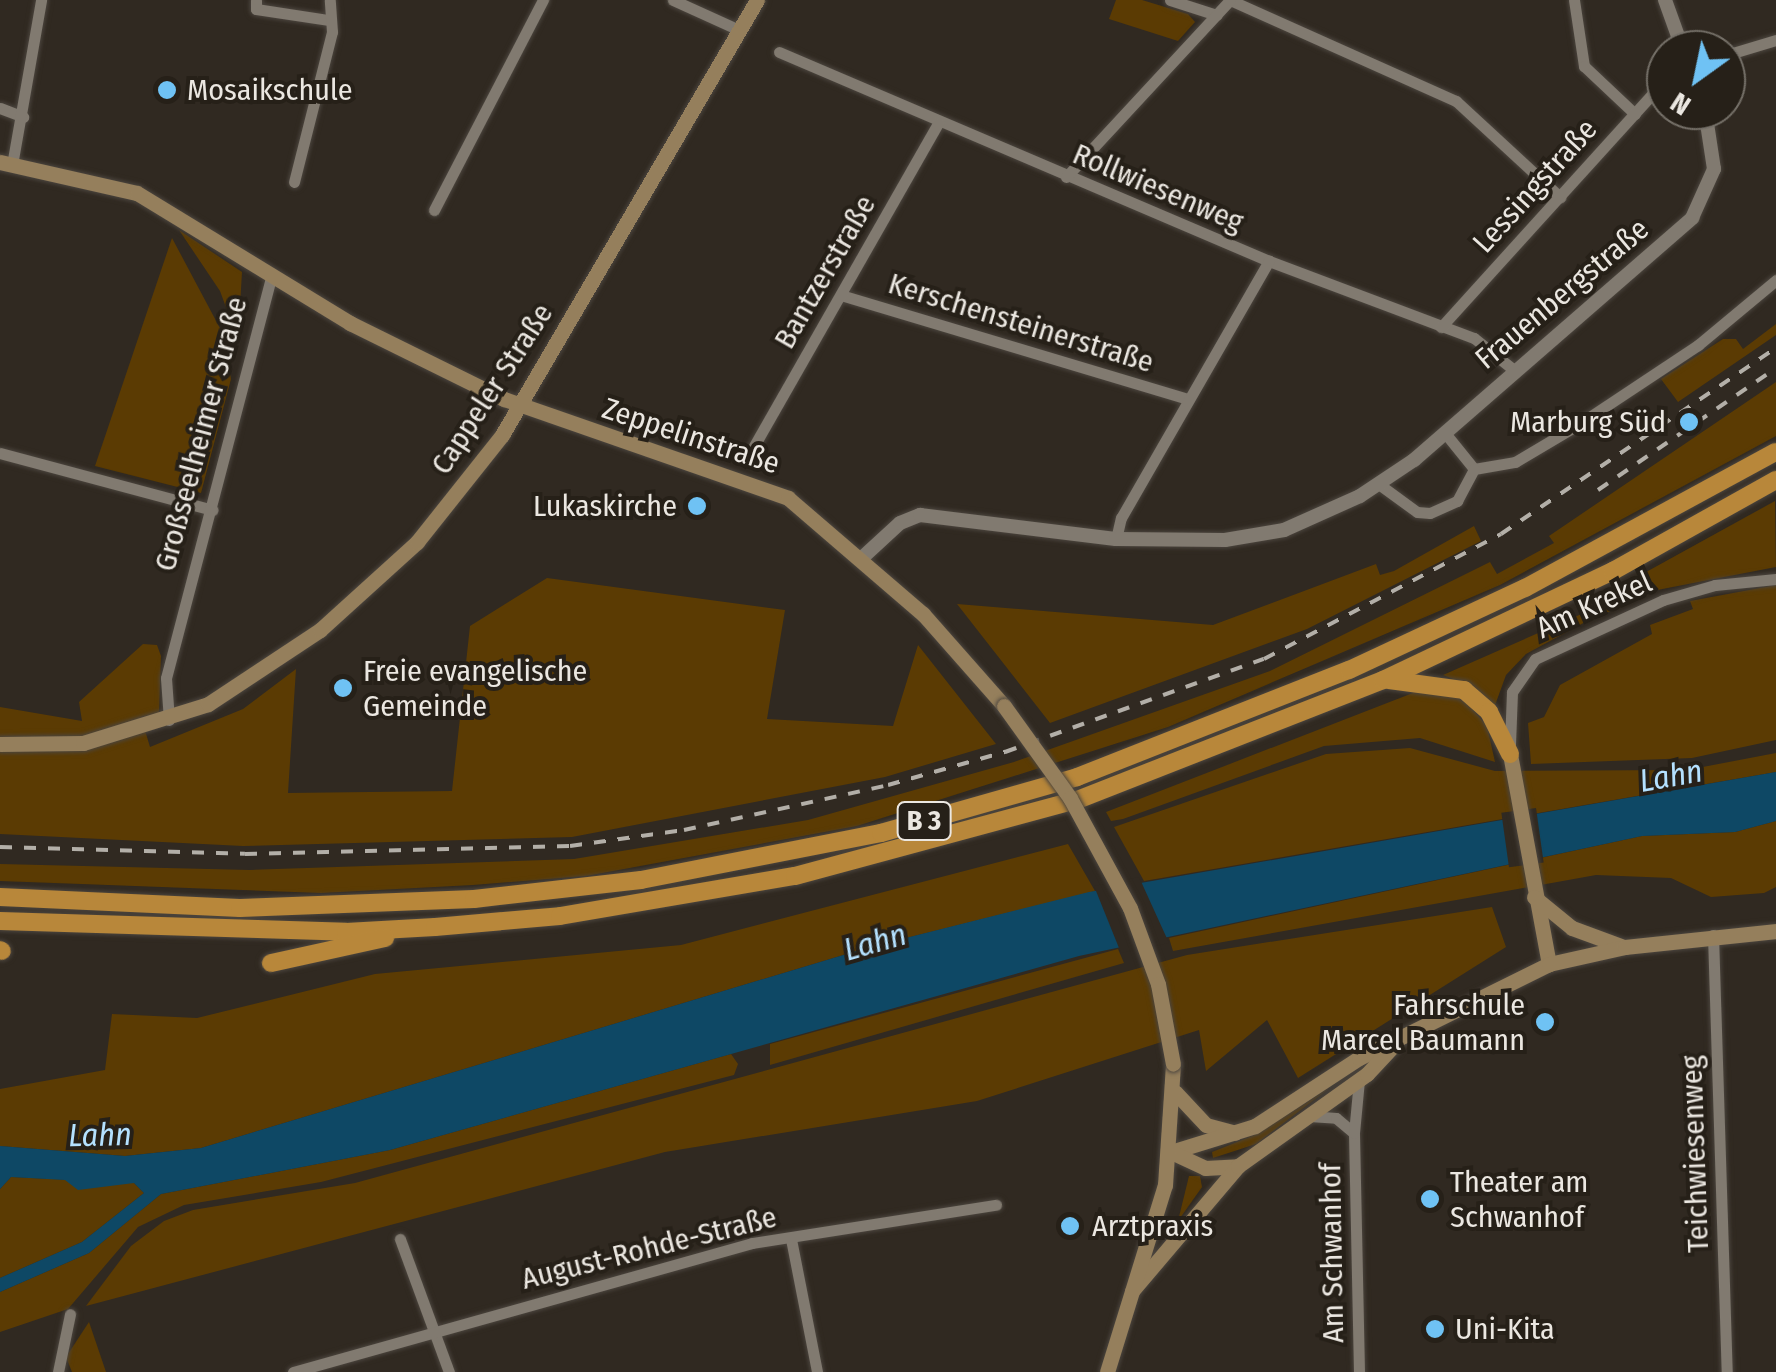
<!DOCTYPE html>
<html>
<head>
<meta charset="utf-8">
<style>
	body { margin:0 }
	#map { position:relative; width:1776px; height:1372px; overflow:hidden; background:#302921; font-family:"Fira Sans Condensed",sans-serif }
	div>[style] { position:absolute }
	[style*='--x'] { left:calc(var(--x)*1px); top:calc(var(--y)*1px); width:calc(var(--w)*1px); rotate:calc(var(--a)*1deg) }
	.green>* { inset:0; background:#5b3b03 }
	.water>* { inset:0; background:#0e4865 }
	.pier>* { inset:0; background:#302921; transform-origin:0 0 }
	.roads { filter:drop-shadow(0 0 2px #4b453e) drop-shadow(0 0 2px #4b453e) }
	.minor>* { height:11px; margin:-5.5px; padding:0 5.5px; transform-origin:5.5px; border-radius:5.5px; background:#817a70 }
	.tertiary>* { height:14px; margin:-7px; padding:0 7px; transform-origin:7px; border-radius:7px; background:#817a70 }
	.secondary>* { height:15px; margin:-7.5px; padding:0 7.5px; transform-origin:7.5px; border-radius:7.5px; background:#957f5c }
	.trunk>* { height:18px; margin:-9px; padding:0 9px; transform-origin:9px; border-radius:9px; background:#b8873a }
	.rail>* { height:4px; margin-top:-2px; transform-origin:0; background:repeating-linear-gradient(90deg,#b3afa8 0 12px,transparent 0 24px) }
	.bridges { filter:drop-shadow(0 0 2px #4b453e) drop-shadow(0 0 2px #4b453e) }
	.secondary-bridge>* { height:15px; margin:-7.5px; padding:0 7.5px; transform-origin:7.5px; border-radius:7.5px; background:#957f5c }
	.dots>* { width:28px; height:28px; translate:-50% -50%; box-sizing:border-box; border:5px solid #262018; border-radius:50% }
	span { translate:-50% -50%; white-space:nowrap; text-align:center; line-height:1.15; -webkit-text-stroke:8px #262018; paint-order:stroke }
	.shield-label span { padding:2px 8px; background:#262018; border:2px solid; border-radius:8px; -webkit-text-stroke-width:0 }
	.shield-label { font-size:28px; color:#ebe7e1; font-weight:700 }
	.poi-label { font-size:30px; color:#ebe7e1 }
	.left { translate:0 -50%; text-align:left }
	.right { translate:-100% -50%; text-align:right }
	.street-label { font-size:30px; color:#ebe7e1 }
	.water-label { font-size:32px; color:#b4e1ff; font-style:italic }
	.north { position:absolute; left:1646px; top:30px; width:100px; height:100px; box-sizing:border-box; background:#262018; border:2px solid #757068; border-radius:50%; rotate:213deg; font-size:28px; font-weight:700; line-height:40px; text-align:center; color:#ebe7e1 }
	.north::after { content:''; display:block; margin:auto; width:35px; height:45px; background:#6fc2f4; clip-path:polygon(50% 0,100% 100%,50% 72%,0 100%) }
</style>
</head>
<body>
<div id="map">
	<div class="green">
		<div style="clip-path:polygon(1116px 0,1142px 0,1188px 14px,1195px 22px,1178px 41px,1109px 19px)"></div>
		<div style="clip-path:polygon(179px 230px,242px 272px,239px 324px,231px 321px,220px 291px)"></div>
		<div style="clip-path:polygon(172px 238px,222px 332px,231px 379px,201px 493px,95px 466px)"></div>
		<div style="clip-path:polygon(1776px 324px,1776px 335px,1678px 402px,1661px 379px,1723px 339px,1736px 339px,1743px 349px)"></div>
		<div style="clip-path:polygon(1776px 382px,1776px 436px,1500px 585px,1168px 727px,857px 826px,586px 876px,473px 885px,321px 893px,0 881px,0 864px,250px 870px,574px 859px,808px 820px,1014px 762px,1270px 671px,1490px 562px,1497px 574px,1554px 543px,1549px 536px)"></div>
		<div style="clip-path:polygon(1775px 501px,1776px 567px,1647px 592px,1637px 577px)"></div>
		<div style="clip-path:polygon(1474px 526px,1481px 541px,1307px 629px,1050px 723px,957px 604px,1213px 625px,1376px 564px,1380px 575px,1394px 571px)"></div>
		<div style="clip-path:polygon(547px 578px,785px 610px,767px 719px,893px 726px,918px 645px,996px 744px,885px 777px,572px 837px,243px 846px,0 834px,0 707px,82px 721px,79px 702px,143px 644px,157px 645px,161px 656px,159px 713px,141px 717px,150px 747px,243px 709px,296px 669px,288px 793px,452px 791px,470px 626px)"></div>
		<div style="clip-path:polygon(1776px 585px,1776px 740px,1692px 758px,1531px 764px,1528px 723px,1544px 717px,1560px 685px,1652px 634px,1650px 625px,1693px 609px,1690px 601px)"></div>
		<div style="clip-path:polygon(1627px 594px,1633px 601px,1592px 619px,1588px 613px,1587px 621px,1526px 654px,1506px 675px,1494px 708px,1471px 686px,1443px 675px)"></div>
		<div style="clip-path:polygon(1418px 691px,1442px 691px,1466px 702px,1487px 726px,1495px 762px,1420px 738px,1324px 746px,1123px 819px,1111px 821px,1106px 812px)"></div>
		<div style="clip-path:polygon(1410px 748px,1495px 771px,1687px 770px,1776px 753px,1776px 772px,1144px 881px,1114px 827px,1326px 754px)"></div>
		<div style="clip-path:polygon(1776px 821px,1776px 887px,1764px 893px,1711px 897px,1671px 878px,1596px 875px,1173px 951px,1169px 938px,1642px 836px,1735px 832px)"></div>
		<div style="clip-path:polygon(1068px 844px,1095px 891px,870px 947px,201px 1148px,125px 1156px,0 1146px,0 1089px,105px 1070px,112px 1014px,197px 1018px,375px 974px,681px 945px)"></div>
		<div style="clip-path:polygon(1492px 907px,1506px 947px,1298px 1078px,1267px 1020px,1206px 1071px,1199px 1030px,977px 1101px,665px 1152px,86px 1306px,131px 1246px,164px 1221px,193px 1210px,355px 1183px,1187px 955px)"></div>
		<div style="clip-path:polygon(1118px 949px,1124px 963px,770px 1065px,770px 1044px)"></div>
		<div style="clip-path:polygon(731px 1054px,738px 1064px,734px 1075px,321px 1182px,184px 1205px,138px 1227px,68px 1309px,0 1332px,0 1292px,89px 1253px,161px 1194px,390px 1150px)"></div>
		<div style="clip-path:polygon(1331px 1087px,1256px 1144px,1213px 1158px,1212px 1152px,1257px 1134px)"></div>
		<div style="clip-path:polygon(1189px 1176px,1200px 1176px,1202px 1187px,1178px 1221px)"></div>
		<div style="clip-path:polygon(11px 1177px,134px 1183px,144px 1193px,82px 1242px,0 1278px,0 1189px)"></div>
		<div style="clip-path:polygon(89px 1322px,106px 1372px,72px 1372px,66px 1357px)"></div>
	</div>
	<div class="water">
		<div style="clip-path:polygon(1776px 772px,1776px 821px,1735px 832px,1642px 836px,1079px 956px,390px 1150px,161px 1194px,89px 1253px,0 1292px,0 1278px,82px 1242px,144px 1193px,134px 1183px,78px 1190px,65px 1180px,11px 1177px,0 1189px,0 1146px,125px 1156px,201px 1148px,870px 947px,1089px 892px)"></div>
	</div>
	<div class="pier">
		<div style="left:1536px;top:808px;width:55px;height:35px;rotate:82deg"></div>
		<div style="clip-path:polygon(1139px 877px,1169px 943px,1121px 953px,1094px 886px)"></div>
	</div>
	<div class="roads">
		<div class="minor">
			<div style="--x:256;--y:0;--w:9;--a:90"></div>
			<div style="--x:256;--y:9;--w:74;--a:8.6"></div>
			<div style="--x:673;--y:0;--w:72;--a:24.4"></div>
			<div style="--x:1170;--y:0;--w:49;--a:17.7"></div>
			<div style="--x:1230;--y:0;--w:248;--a:24.1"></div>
			<div style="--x:1456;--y:101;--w:142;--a:42.7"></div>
			<div style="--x:1574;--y:0;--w:67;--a:81.4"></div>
			<div style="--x:1584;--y:66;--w:70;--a:43.3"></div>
			<div style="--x:779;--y:52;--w:533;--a:23.1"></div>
			<div style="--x:1269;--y:261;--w:219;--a:20.6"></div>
			<div style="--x:1474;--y:338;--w:51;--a:38.7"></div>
			<div style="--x:1726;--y:55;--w:52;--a:-16.7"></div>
			<div style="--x:0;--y:108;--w:25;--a:21"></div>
			<div style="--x:12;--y:165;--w:168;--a:-80"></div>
			<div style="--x:1066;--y:177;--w:241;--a:-47.2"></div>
			<div style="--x:294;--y:182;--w:155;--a:-75.8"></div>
			<div style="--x:332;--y:32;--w:32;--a:-94"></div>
			<div style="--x:434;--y:210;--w:237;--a:-62.6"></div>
			<div style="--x:841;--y:295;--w:361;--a:16.7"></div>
			<div style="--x:1441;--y:327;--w:335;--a:-47.8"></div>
			<div style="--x:1445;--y:433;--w:46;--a:51.1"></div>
			<div style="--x:754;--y:446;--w:372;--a:-60.3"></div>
			<div style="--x:0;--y:453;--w:220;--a:15"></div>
			<div style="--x:1474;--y:469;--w:42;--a:-9.7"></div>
			<div style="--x:1515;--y:462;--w:74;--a:-30.7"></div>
			<div style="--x:1579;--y:424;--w:143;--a:-33.6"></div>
			<div style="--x:1698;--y:345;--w:102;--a:-39.8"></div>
			<div style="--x:1380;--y:485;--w:46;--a:36.1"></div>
			<div style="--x:1417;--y:512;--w:13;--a:4"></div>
			<div style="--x:1430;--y:513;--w:30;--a:-24"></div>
			<div style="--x:1457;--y:501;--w:36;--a:-62"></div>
			<div style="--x:1116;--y:539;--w:22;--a:-77"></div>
			<div style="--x:1121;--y:518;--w:297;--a:-60.1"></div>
			<div style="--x:169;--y:720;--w:42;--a:-94.1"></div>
			<div style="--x:166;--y:678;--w:413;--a:-75.3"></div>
			<div style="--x:1510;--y:744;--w:52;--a:-87.8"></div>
			<div style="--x:1512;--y:692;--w:40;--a:-55.1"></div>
			<div style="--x:1535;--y:659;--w:141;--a:-24.7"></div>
			<div style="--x:1663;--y:600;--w:54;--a:-16.1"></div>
			<div style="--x:1715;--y:585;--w:61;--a:-5.6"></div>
			<div style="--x:1713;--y:935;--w:437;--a:88.2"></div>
			<div style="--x:1309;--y:1116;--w:27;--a:4"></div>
			<div style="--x:1336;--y:1118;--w:23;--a:40"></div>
			<div style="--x:400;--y:1239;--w:142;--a:69.8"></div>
			<div style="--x:791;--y:1239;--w:136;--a:78.9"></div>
			<div style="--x:58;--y:1372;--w:59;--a:-78.3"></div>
			<div style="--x:293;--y:1372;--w:477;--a:-15.7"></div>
			<div style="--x:752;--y:1243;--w:247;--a:-8.9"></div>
			<div style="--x:1359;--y:1372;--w:239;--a:-91.2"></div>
			<div style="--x:1354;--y:1133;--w:53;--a:-84.6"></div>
		</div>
		<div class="tertiary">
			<div style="--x:1665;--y:0;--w:53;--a:70.2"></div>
			<div style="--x:863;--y:557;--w:50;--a:-42.6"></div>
			<div style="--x:900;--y:523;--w:22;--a:-22"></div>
			<div style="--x:920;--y:515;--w:197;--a:7"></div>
			<div style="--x:1116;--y:539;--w:109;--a:0.5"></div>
			<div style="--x:1225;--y:540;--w:60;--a:-9.6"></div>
			<div style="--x:1284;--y:530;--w:83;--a:-24.1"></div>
			<div style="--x:1360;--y:496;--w:65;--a:-33.7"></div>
			<div style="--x:1414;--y:460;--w:369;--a:-41"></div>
			<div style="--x:1692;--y:218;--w:54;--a:-65.8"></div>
			<div style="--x:1714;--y:169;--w:60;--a:-98.7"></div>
		</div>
		<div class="secondary">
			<div style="--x:0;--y:162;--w:140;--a:12.8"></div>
			<div style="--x:137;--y:193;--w:250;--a:31.4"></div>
			<div style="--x:350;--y:323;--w:172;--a:26.3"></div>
			<div style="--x:504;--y:399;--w:301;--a:19.2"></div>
			<div style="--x:788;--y:498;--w:178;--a:40.7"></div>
			<div style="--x:923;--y:614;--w:123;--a:48.6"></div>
			<div style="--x:0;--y:744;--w:83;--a:-0.7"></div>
			<div style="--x:83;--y:743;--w:131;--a:-17.3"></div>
			<div style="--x:208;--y:704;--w:134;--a:-33.5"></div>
			<div style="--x:320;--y:630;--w:131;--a:-42.2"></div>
			<div style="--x:417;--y:542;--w:137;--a:-51.5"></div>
			<div style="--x:502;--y:435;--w:504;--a:-59.62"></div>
			<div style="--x:1510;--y:754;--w:214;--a:79.5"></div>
			<div style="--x:1534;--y:897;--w:49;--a:39.2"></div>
			<div style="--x:1572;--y:928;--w:52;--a:20.2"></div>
			<div style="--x:1175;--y:1092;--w:45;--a:46.8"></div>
			<div style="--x:1206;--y:1125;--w:30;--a:15"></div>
			<div style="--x:1171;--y:1152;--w:88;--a:-17.2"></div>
			<div style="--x:1255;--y:1126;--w:124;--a:-33.2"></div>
			<div style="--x:1359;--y:1058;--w:212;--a:-26.3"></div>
			<div style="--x:1549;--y:964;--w:78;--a:-12.6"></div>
			<div style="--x:1625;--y:947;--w:152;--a:-6"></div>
			<div style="--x:1171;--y:1152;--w:38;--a:25"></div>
			<div style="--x:1205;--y:1168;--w:33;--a:-3"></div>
			<div style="--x:1132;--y:1291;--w:164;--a:-49.7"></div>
			<div style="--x:1238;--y:1166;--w:158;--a:-35.5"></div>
			<div style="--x:1367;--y:1074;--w:38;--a:-47"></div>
			<div style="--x:1107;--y:1372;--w:196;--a:-72.8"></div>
			<div style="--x:1165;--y:1185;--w:121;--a:-86.2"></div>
		</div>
		<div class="trunk">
			<div style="--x:1389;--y:680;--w:76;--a:7.6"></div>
			<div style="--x:1464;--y:690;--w:33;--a:41"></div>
			<div style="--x:1489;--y:712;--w:47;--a:63.4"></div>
			<div style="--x:0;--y:897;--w:240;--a:2.6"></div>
			<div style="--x:240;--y:908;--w:234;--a:-2.2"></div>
			<div style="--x:474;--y:899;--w:168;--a:-6.5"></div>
			<div style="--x:641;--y:880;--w:245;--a:-11.1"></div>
			<div style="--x:881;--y:833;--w:204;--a:-15.9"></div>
			<div style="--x:1077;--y:777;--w:292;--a:-21.5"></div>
			<div style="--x:1349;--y:670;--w:194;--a:-25"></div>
			<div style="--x:1525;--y:588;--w:285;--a:-28.5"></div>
			<div style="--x:0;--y:921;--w:346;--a:1.8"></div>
			<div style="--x:346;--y:932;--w:89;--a:-3.2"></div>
			<div style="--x:435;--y:927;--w:125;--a:-5"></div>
			<div style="--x:560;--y:916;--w:238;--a:-9.7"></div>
			<div style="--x:795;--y:876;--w:292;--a:-15.1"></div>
			<div style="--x:1077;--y:800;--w:329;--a:-21.4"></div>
			<div style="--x:1383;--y:680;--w:255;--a:-25.4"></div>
			<div style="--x:1613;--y:571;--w:187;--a:-29.2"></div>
			<div style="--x:0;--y:950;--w:2;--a:27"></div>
			<div style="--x:271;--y:963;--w:117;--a:-12.4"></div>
		</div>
	</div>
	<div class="rail">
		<div style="--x:1598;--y:490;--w:216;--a:-34.4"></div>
		<div style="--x:0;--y:847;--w:245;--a:1.6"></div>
		<div style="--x:245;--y:854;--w:325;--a:-1.4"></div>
		<div style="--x:570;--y:846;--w:115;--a:-8"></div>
		<div style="--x:684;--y:830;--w:209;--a:-12.4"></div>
		<div style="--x:888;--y:785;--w:122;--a:-15.8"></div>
		<div style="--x:1005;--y:752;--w:275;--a:-19.8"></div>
		<div style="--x:1264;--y:659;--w:268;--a:-27.8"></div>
		<div style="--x:1501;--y:534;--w:332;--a:-34.1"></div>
	</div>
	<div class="bridges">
		<div class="secondary-bridge">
			<div style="--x:1004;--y:706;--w:113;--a:54.3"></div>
			<div style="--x:1070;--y:798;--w:125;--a:61.4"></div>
			<div style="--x:1130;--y:908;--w:81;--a:69.8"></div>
			<div style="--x:1158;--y:984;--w:81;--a:79.4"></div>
		</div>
	</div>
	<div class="dots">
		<div style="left:167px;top:90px;background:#6fc2f4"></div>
		<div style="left:1689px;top:422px;background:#6fc2f4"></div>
		<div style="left:697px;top:506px;background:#6fc2f4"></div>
		<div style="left:343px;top:688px;background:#6fc2f4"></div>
		<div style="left:1545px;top:1022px;background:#6fc2f4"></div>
		<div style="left:1430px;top:1199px;background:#6fc2f4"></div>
		<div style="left:1070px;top:1226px;background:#6fc2f4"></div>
		<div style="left:1435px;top:1329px;background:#6fc2f4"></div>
	</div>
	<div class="shield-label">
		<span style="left:924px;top:821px">B 3</span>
	</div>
	<div class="poi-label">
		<span class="left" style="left:187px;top:90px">Mosaikschule</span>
		<span class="right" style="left:1666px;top:422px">Marburg Süd</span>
		<span class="right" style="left:677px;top:506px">Lukaskirche</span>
		<span class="left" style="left:363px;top:688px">Freie evangelische<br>Gemeinde</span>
		<span class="right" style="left:1525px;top:1022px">Fahrschule<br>Marcel Baumann</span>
		<span class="left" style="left:1450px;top:1199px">Theater am<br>Schwanhof</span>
		<span class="left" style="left:1092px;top:1226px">Arztpraxis</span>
		<span class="left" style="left:1455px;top:1329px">Uni-Kita</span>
	</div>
	<div class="street-label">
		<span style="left:1535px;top:186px;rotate:-48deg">Lessingstraße</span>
		<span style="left:1158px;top:188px;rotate:23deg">Rollwiesenweg</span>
		<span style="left:825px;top:272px;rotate:-60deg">Bantzerstraße</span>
		<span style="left:1562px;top:294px;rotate:-40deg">Frauenbergstraße</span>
		<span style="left:1021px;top:323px;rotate:17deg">Kerschensteinerstraße</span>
		<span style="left:492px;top:389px;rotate:-57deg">Cappeler Straße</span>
		<span style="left:201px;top:434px;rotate:-75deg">Großseelheimer Straße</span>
		<span style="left:691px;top:436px;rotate:18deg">Zeppelinstraße</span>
		<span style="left:1594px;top:605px;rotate:-24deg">Am Krekel</span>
		<span style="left:1695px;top:1154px;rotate:-92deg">Teichwiesenweg</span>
		<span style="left:649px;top:1248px;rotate:-14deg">August-Rohde-Straße</span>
		<span style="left:1332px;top:1253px;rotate:-91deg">Am Schwanhof</span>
	</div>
	<div class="water-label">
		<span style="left:1671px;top:776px;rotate:-10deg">Lahn</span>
		<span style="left:875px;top:942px;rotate:-16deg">Lahn</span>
		<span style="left:100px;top:1135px;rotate:-1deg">Lahn</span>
	</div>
	<div class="north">N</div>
</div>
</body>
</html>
